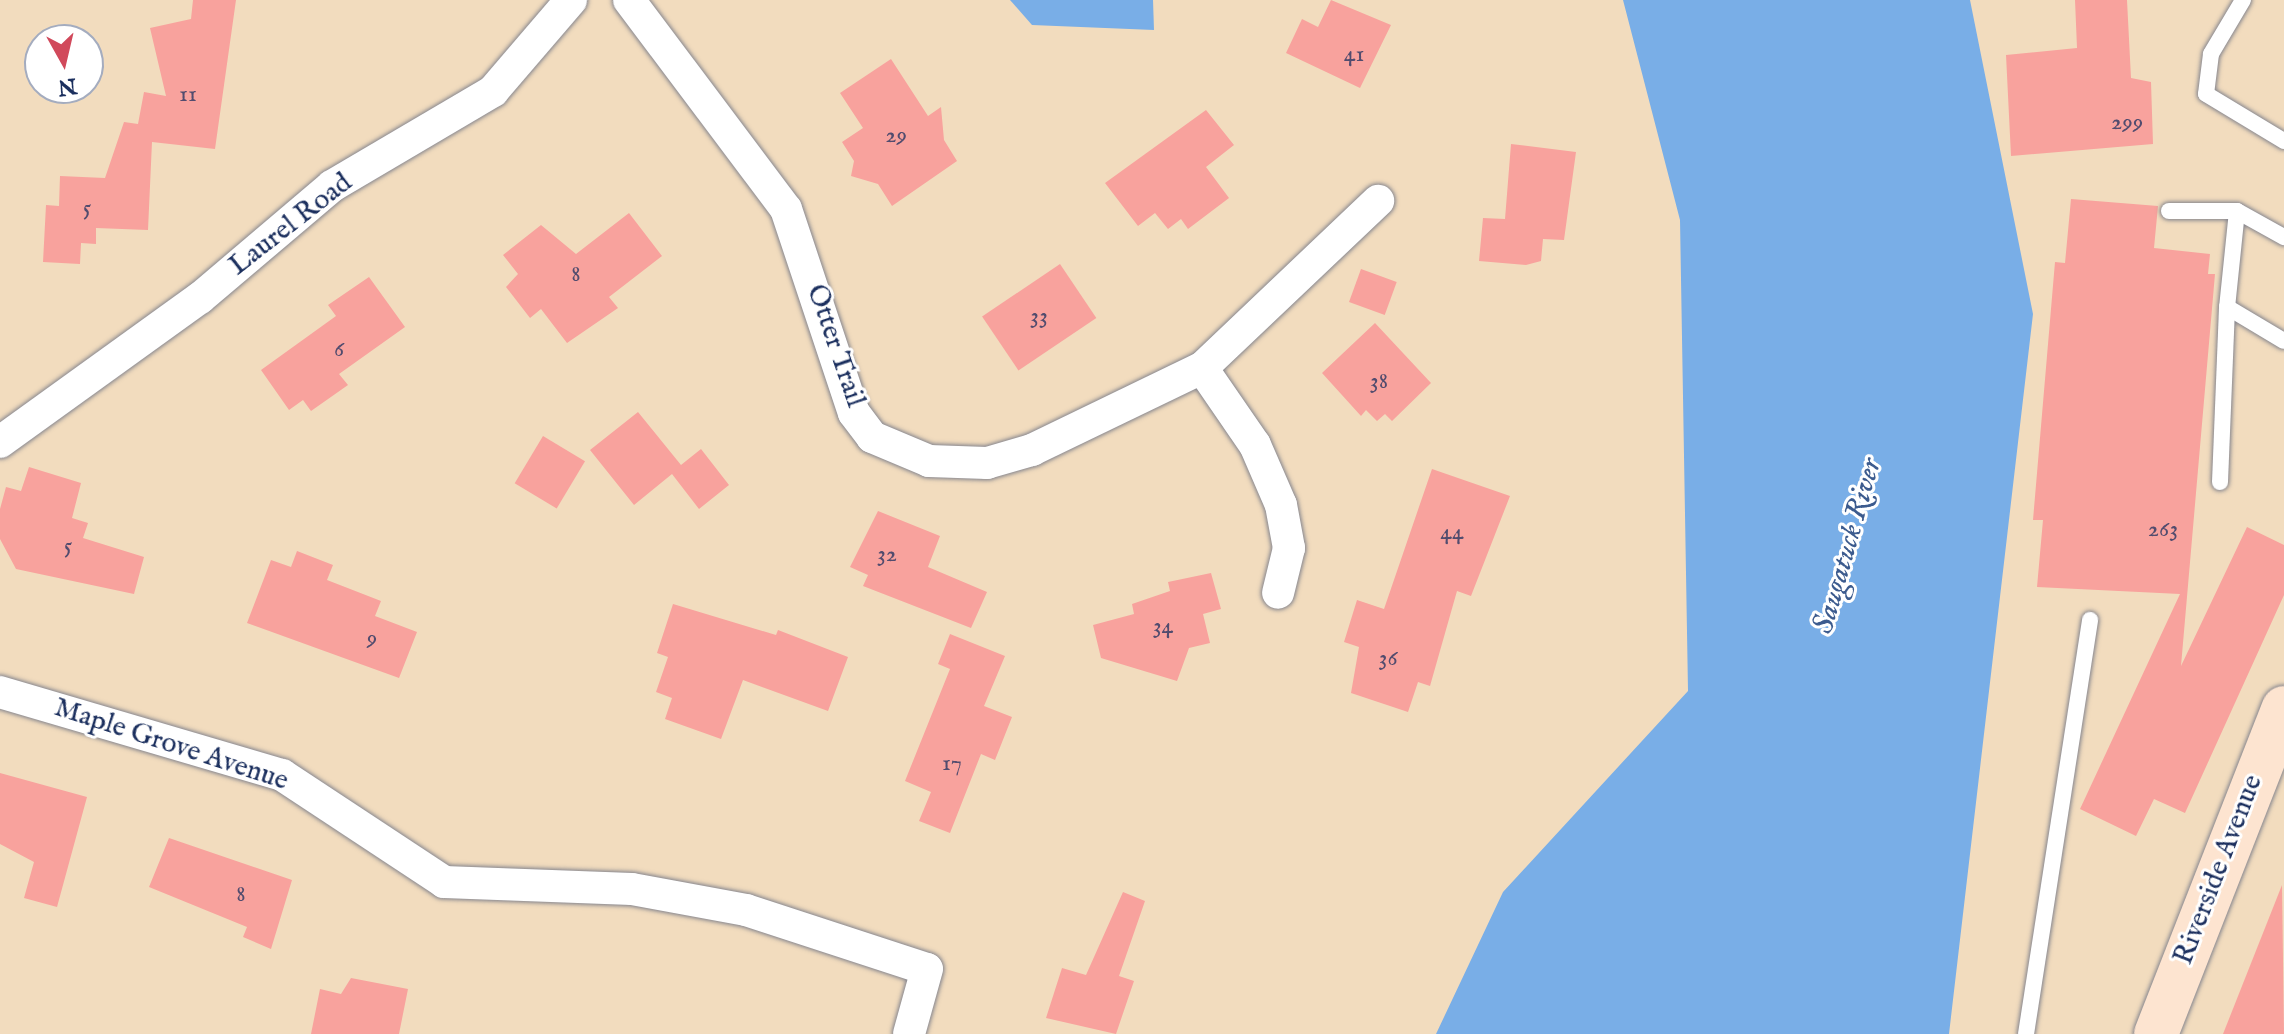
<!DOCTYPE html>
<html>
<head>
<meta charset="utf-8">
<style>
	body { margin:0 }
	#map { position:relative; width:2284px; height:1034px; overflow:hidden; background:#f2dcbe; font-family:"IM FELL English",serif }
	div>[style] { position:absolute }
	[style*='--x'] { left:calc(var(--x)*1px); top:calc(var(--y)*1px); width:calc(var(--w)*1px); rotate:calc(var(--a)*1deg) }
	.water>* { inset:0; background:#79aee7 }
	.building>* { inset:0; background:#f8a29d; transform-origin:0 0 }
	.roads { filter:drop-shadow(0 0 2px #86868e) drop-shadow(0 0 2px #86868e) }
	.service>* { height:16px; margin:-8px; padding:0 8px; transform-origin:8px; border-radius:8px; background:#fff }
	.minor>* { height:32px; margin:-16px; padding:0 16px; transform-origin:16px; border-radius:16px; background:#fff }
	.secondary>* { height:44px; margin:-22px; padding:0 22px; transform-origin:22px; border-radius:22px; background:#fde4d0 }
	span { translate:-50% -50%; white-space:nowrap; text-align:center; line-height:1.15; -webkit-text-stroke:6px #fff; paint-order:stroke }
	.number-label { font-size:24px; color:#524c6e }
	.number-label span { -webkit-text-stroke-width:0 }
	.street-label { font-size:28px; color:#1b2f5e }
	.water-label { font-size:30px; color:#3c5b8e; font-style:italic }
	.north { position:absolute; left:24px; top:24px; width:80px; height:80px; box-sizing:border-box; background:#fff; border:2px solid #a4acbf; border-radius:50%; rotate:172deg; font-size:22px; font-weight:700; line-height:32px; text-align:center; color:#1b2f5e }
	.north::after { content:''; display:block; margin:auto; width:28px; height:36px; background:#d1495b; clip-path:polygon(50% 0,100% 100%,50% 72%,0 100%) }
</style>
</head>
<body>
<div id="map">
	<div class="water">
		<div style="clip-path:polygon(1010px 0,1153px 0,1154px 30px,1032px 25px)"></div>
		<div style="clip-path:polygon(1623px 0,1970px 0,2033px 314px,1949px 1034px,1436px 1034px,1503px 892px,1688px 691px,1680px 220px)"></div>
	</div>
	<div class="building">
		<div style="clip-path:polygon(193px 0,236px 0,215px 149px,152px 142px,148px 230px,96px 228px,96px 244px,81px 243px,80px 264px,43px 262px,46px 205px,59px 206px,60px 176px,105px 178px,124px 122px,138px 124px,144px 92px,166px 96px,150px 28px,191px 19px)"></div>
		<div style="clip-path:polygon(1331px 0,1391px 25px,1360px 88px,1286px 53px,1302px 19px,1318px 27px)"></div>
		<div style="clip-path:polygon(2075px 0,2127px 0,2131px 78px,2151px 82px,2153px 144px,2011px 156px,2006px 55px,2077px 48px)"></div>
		<div style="clip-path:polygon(891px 59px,928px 116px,941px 107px,944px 140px,957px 161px,892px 206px,878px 184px,851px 176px,854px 161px,842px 142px,863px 128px,840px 93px)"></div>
		<div style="clip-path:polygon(1206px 110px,1234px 145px,1206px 167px,1229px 198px,1188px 229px,1181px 219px,1168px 229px,1155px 213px,1138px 226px,1105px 183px)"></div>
		<div style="clip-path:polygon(1511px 144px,1576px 152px,1564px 240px,1543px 239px,1541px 261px,1526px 265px,1479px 261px,1483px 218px,1505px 219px)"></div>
		<div style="clip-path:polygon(2071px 199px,2158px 206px,2154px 248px,2210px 254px,2208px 274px,2215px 274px,2181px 666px,2247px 527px,2284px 545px,2284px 595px,2185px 813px,2154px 799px,2136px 836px,2080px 809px,2180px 594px,2037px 587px,2043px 520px,2033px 520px,2055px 262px,2065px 263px)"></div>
		<div style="clip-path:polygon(629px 213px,662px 256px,609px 297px,618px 308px,567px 343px,541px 309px,530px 318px,506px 287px,518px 274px,503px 255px,541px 225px,576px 254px)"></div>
		<div style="left:1060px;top:264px;width:65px;height:94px;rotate:56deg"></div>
		<div style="left:1361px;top:269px;width:38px;height:35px;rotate:20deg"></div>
		<div style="clip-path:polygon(369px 277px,405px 327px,339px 374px,348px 385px,311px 411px,303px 400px,289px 410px,261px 370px,336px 316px,328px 305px)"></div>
		<div style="clip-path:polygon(1375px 323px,1431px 383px,1392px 421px,1385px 414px,1377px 421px,1366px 410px,1361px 416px,1322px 373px)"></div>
		<div style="clip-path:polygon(638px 412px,681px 465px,701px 449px,729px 485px,699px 509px,672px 474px,634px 505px,590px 450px)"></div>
		<div style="left:543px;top:436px;width:49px;height:55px;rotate:31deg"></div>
		<div style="clip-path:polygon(29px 467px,81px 483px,72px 518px,88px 523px,83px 538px,144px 557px,134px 594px,16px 569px,0 539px,0 509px,6px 487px,21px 491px)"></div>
		<div style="clip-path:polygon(1432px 469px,1510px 496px,1471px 596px,1457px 591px,1430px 686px,1418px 682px,1408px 712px,1351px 693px,1359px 647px,1344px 642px,1357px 600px,1384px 609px)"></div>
		<div style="clip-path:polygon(878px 511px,940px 536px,928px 567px,987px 592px,971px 628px,863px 586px,868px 575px,850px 567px)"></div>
		<div style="clip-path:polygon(297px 551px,333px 565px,327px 580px,381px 601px,375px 616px,417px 632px,399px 678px,247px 623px,271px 560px,291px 567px)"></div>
		<div style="clip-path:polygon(1211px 573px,1221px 609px,1203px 614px,1210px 643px,1189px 648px,1177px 681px,1101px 658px,1093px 625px,1134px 614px,1132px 604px,1170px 591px,1168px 582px)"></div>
		<div style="clip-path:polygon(673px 604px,776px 635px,778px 630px,848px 657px,828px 711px,743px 680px,721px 739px,665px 719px,672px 698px,656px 692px,668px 657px,657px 653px)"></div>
		<div style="clip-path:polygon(950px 634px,1005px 656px,984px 706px,1012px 717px,995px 760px,981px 754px,950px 833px,919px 821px,931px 792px,905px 781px,950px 669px,938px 664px)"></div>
		<div style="clip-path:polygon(0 773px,87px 797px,57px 907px,24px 898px,34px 862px,0 844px)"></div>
		<div style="clip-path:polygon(169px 838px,292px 880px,271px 949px,243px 937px,247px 927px,149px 887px)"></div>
		<div style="clip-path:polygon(2282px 885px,2284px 1034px,2223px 1034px)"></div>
		<div style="clip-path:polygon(1123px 892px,1145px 901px,1119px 976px,1134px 981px,1116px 1034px,1046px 1018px,1062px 968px,1086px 975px)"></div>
		<div style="clip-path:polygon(351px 978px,408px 989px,399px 1034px,311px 1034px,320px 989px,341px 994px)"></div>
	</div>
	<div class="roads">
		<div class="service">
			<div style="--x:2243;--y:0;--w:63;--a:120.7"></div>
			<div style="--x:2211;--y:54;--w:40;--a:97.1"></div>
			<div style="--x:2206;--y:94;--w:91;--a:31.1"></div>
			<div style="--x:2169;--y:211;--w:68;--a:0"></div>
			<div style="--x:2237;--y:211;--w:54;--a:29"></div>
			<div style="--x:2237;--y:211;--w:97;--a:95.9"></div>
			<div style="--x:2227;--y:307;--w:66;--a:30.8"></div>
			<div style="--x:2220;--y:482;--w:175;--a:-87.7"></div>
			<div style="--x:2026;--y:1034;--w:419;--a:-81.2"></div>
		</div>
		<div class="minor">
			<div style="--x:629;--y:0;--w:261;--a:53.1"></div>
			<div style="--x:786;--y:209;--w:215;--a:71.6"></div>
			<div style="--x:854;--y:413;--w:30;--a:53"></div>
			<div style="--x:872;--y:437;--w:62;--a:22.8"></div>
			<div style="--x:929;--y:461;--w:58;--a:2"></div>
			<div style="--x:987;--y:463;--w:47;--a:-16.1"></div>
			<div style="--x:1032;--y:450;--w:189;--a:-25.8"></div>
			<div style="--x:1202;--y:368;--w:243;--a:-43.5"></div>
			<div style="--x:1202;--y:368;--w:93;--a:55.5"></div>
			<div style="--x:1255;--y:445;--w:65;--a:66.6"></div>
			<div style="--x:1281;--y:505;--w:44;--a:79.5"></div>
			<div style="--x:1289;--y:548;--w:46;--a:103.7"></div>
			<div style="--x:0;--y:442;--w:246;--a:-35.8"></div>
			<div style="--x:200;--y:298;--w:173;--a:-40.3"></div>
			<div style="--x:332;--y:186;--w:187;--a:-30.5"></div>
			<div style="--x:493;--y:91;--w:120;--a:-49.4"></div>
			<div style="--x:0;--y:692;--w:294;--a:16.4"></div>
			<div style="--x:282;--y:775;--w:194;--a:33.4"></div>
			<div style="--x:444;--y:882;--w:188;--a:2.1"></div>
			<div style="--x:632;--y:889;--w:116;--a:10.4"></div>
			<div style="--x:746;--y:910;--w:190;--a:18.1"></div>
			<div style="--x:927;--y:969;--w:67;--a:105.5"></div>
		</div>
		<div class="secondary">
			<div style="--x:2156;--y:1034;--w:350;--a:-68.6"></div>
		</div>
	</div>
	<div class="number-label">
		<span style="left:1354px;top:55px">41</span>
		<span style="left:188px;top:95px">11</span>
		<span style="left:2127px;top:123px">299</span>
		<span style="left:896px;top:136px">29</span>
		<span style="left:87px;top:209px">5</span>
		<span style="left:576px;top:275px">8</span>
		<span style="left:1039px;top:317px">33</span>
		<span style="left:339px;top:350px">6</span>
		<span style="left:1379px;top:382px">38</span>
		<span style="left:2163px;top:530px">263</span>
		<span style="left:1452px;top:533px">44</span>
		<span style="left:68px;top:547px">5</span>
		<span style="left:887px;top:555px">32</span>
		<span style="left:1163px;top:627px">34</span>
		<span style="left:372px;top:639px">9</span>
		<span style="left:1388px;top:659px">36</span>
		<span style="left:952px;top:764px">17</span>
		<span style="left:241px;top:895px">8</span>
	</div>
	<div class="street-label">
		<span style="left:291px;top:225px;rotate:-38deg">Laurel Road</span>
		<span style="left:835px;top:346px;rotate:71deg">Otter Trail</span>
		<span style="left:171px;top:745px;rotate:18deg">Maple Grove Avenue</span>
		<span style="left:2219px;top:870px;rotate:-69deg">Riverside Avenue</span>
	</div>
	<div class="water-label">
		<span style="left:1848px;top:546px;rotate:-74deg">Saugatuck River</span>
	</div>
	<div class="north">N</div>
</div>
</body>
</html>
